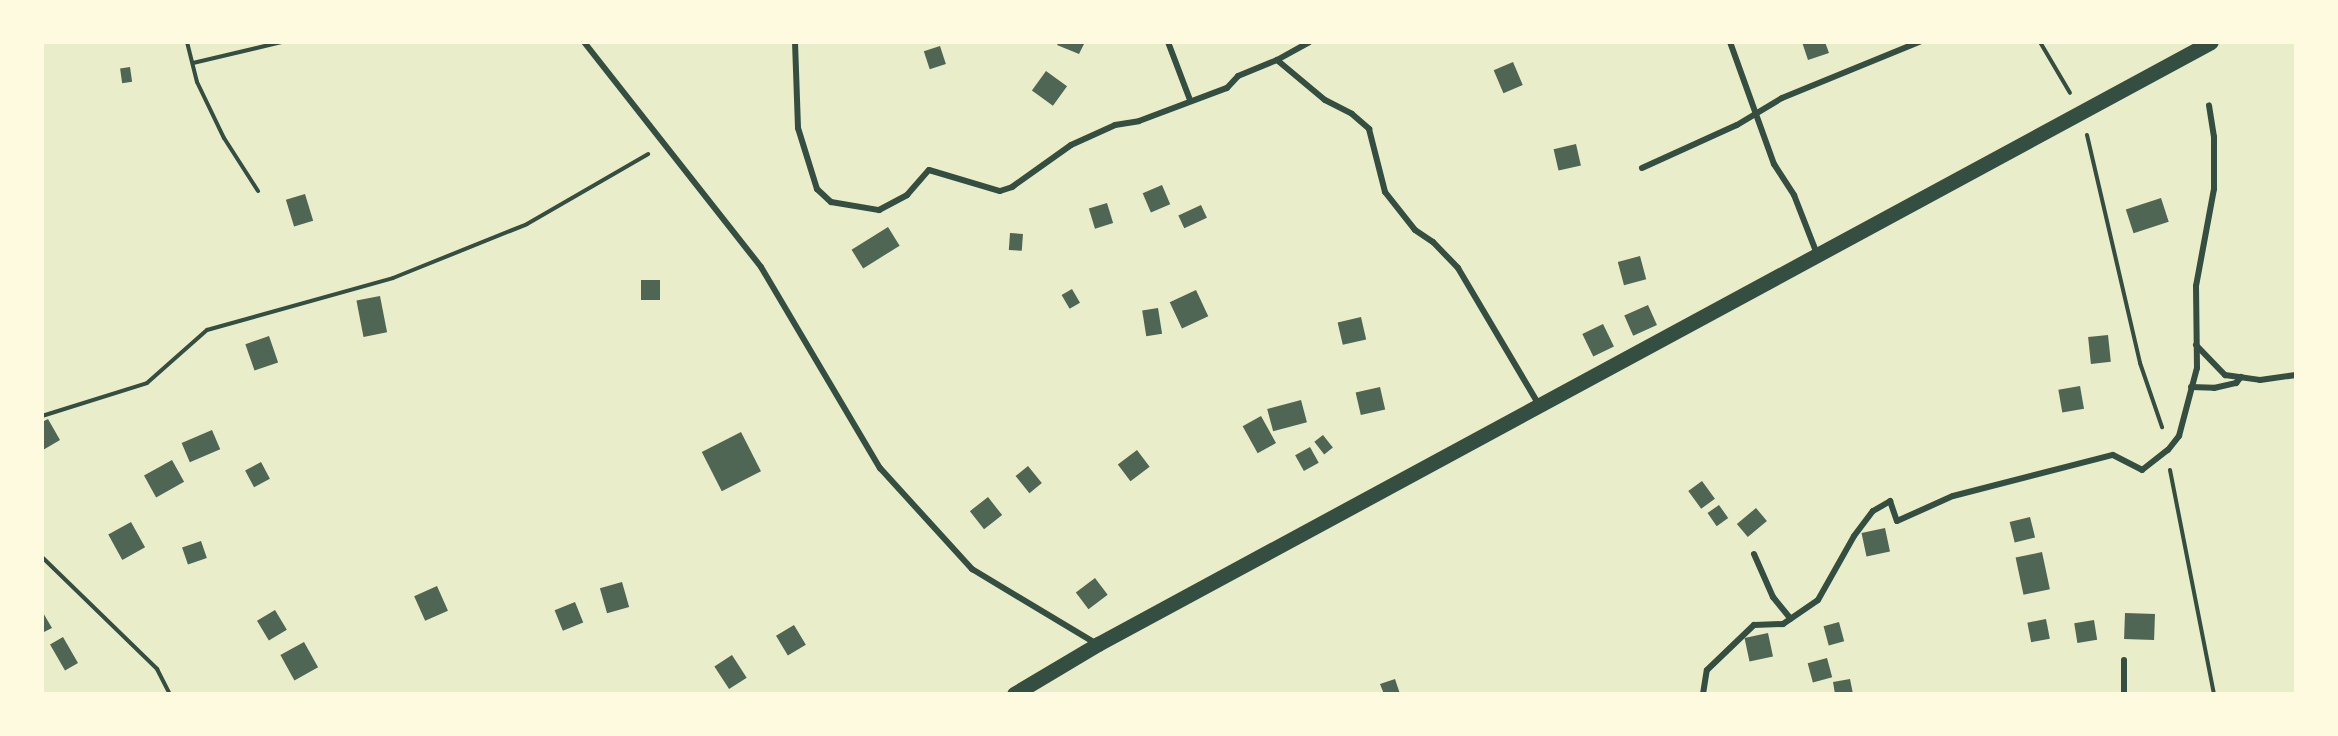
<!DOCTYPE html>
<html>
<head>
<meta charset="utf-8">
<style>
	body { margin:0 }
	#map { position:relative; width:2338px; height:736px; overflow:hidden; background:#e9edc9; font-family:"Roboto Condensed",sans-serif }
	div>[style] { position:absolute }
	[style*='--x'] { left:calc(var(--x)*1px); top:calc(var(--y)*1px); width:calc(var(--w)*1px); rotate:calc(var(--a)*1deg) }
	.building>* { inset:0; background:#4f6655; transform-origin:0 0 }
	.path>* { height:4px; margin:-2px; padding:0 2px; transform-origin:2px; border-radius:2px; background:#344e41 }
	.minor>* { height:6px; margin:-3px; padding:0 3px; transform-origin:3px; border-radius:3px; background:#344e41 }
	.primary>* { height:15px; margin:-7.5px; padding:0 7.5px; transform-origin:7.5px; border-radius:7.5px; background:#344e41 }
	span { translate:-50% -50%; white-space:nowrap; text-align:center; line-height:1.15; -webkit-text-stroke:4.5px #fefae0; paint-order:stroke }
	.frame { position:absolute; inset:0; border:44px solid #fefae0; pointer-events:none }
</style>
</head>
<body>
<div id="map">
	<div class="building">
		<div style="clip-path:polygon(1059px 42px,1085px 42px,1079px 54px,1057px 45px)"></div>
		<div style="clip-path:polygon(1802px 42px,1825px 42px,1829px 53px,1808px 60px)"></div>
		<div style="left:940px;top:46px;width:19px;height:17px;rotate:72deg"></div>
		<div style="left:1513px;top:62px;width:25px;height:21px;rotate:67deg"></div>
		<div style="left:130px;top:67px;width:15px;height:10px;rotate:82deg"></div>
		<div style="left:1046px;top:71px;width:26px;height:24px;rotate:36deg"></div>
		<div style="left:1576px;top:144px;width:22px;height:23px;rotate:77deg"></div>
		<div style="left:1162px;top:185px;width:21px;height:21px;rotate:67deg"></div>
		<div style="left:305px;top:194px;width:28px;height:20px;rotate:73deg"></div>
		<div style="left:2161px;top:198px;width:25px;height:37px;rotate:72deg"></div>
		<div style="left:1107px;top:203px;width:21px;height:19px;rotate:73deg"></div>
		<div style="left:1201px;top:205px;width:14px;height:25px;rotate:65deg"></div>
		<div style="left:888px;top:227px;width:22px;height:43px;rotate:58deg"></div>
		<div style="left:1010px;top:233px;width:13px;height:17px;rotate:4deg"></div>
		<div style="left:1640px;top:256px;width:24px;height:23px;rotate:75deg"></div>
		<div style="left:660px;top:280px;width:20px;height:19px;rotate:90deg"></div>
		<div style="left:1072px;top:289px;width:16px;height:12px;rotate:60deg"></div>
		<div style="left:1196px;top:290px;width:29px;height:29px;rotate:65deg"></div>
		<div style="left:380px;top:296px;width:37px;height:24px;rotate:79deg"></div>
		<div style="left:1648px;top:305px;width:22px;height:26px;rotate:66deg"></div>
		<div style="left:1158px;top:308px;width:26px;height:16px;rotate:81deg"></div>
		<div style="left:1361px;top:317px;width:23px;height:24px;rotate:77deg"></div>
		<div style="left:1603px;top:324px;width:25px;height:23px;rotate:64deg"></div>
		<div style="left:2108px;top:335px;width:27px;height:20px;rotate:84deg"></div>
		<div style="left:269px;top:336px;width:28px;height:25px;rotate:71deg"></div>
		<div style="left:2080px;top:386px;width:23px;height:22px;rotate:80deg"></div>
		<div style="left:1380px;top:387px;width:23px;height:25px;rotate:77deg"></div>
		<div style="left:1301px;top:400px;width:23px;height:35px;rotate:75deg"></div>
		<div style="left:1261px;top:416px;width:31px;height:21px;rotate:61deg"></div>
		<div style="clip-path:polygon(48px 419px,60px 440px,43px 450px,42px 422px)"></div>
		<div style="left:212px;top:430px;width:21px;height:33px;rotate:67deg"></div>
		<div style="left:741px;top:432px;width:44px;height:44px;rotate:63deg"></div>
		<div style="left:1323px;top:435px;width:16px;height:11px;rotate:52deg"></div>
		<div style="left:1310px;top:447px;width:18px;height:17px;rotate:61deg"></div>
		<div style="left:1137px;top:450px;width:21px;height:24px;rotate:53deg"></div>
		<div style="left:172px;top:460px;width:25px;height:32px;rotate:61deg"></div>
		<div style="left:261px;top:462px;width:19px;height:18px;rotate:62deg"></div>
		<div style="left:1028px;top:466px;width:22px;height:16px;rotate:51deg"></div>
		<div style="left:1702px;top:481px;width:22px;height:17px;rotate:54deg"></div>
		<div style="left:988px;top:497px;width:23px;height:23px;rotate:52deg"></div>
		<div style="left:1719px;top:505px;width:16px;height:14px;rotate:55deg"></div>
		<div style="left:1756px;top:508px;width:17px;height:25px;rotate:50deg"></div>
		<div style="left:2030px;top:517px;width:21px;height:21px;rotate:76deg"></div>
		<div style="left:131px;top:522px;width:29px;height:26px;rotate:61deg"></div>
		<div style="left:1885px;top:528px;width:24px;height:24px;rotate:78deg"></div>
		<div style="left:201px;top:541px;width:18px;height:20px;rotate:71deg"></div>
		<div style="left:2042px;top:552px;width:38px;height:27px;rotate:78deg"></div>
		<div style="left:1095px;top:578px;width:21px;height:24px;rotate:53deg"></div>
		<div style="left:622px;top:582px;width:26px;height:23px;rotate:74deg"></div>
		<div style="left:437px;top:586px;width:27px;height:25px;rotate:66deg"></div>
		<div style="left:575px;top:602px;width:22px;height:22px;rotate:68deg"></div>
		<div style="left:275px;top:610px;width:23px;height:21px;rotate:59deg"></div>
		<div style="clip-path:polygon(42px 611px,52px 628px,42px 633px)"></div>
		<div style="left:2125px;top:613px;width:30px;height:26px;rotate:2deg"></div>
		<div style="left:2046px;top:619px;width:20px;height:19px;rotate:79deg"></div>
		<div style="left:2094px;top:620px;width:20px;height:20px;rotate:81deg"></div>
		<div style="left:1839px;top:622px;width:20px;height:16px;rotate:75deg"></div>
		<div style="left:794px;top:625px;width:23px;height:21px;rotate:59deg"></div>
		<div style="left:1768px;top:633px;width:24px;height:24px;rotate:78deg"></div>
		<div style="left:63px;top:637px;width:30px;height:15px;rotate:60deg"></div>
		<div style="left:304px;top:642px;width:29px;height:27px;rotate:61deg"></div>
		<div style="left:732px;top:655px;width:27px;height:21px;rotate:57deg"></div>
		<div style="left:1827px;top:658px;width:20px;height:20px;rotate:75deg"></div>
		<div style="clip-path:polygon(1395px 679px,1400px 694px,1384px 694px,1380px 684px)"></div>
		<div style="clip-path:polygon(1850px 679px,1853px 694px,1835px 694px,1833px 682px)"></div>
	</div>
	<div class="path">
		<div style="--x:187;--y:42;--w:41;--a:76"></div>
		<div style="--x:197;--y:82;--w:62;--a:64.3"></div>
		<div style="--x:224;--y:138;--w:63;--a:57.3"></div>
		<div style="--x:2040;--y:42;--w:59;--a:59.5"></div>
		<div style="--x:193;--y:63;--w:91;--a:-13.3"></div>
		<div style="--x:2087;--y:135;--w:234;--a:76.9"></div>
		<div style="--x:2140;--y:363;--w:68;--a:71"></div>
		<div style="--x:42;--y:416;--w:110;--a:-17.4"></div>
		<div style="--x:147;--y:383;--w:80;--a:-41.5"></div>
		<div style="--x:207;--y:330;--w:193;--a:-15.6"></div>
		<div style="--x:393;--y:278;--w:144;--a:-21.9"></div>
		<div style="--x:527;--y:224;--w:140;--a:-30"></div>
		<div style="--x:2170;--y:470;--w:228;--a:78.9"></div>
		<div style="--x:42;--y:557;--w:161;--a:44.2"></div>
		<div style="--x:157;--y:669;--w:28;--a:63"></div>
	</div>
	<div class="minor">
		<div style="--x:584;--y:42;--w:286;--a:51.8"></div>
		<div style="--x:761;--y:267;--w:234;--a:59.4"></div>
		<div style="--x:880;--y:468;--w:137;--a:47.7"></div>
		<div style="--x:972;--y:569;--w:144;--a:31"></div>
		<div style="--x:795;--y:42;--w:86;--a:88"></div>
		<div style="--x:798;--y:128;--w:64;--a:72.7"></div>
		<div style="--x:817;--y:189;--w:19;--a:43"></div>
		<div style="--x:831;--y:202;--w:49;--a:9.5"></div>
		<div style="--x:879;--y:210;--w:32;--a:-28"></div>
		<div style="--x:907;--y:195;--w:33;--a:-49"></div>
		<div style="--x:929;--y:170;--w:74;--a:16.5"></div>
		<div style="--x:1000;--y:191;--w:13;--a:-18"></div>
		<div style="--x:1012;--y:187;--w:72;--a:-35.4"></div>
		<div style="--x:1071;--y:145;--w:48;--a:-24.4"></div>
		<div style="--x:1115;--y:125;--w:24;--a:-9"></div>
		<div style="--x:1139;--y:121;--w:94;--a:-20.6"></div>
		<div style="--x:1227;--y:88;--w:16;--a:-47"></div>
		<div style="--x:1238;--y:76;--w:42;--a:-22.3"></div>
		<div style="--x:1277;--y:60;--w:62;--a:39.8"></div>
		<div style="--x:1325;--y:100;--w:30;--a:27"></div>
		<div style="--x:1352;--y:114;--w:23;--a:41"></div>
		<div style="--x:1369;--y:129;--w:65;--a:75.7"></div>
		<div style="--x:1385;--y:192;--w:48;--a:51.7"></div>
		<div style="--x:1415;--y:230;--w:22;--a:34"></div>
		<div style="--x:1433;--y:242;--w:36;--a:46"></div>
		<div style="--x:1458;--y:268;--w:159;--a:59.4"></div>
		<div style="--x:1168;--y:42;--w:62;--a:69.2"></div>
		<div style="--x:1730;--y:42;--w:130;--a:70.2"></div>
		<div style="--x:1774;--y:164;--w:37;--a:57"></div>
		<div style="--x:1794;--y:195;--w:63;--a:68.7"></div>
		<div style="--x:1277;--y:60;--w:37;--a:-29"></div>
		<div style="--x:1642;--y:168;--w:104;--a:-24.4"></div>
		<div style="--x:1737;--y:125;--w:52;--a:-31"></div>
		<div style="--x:1782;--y:98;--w:148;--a:-22.2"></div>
		<div style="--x:2196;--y:345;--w:42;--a:46"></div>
		<div style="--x:2225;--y:375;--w:35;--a:8"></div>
		<div style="--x:2260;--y:380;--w:36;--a:-8"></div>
		<div style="--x:2191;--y:387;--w:23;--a:2"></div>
		<div style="--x:2214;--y:388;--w:23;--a:-13"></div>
		<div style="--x:2236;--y:383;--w:8;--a:-50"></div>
		<div style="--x:1754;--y:554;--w:47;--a:66.2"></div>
		<div style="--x:1773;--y:597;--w:28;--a:51"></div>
		<div style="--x:2124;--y:660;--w:34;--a:90"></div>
		<div style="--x:1703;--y:694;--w:24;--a:-81"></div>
		<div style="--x:1707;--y:670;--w:65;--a:-43.8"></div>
		<div style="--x:1754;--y:625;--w:29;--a:-2"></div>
		<div style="--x:1783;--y:624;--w:42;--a:-34.4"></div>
		<div style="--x:1818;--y:600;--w:73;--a:-60.6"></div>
		<div style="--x:1854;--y:536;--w:31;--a:-53"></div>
		<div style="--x:1873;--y:511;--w:20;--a:-30"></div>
		<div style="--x:1890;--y:501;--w:21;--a:71"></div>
		<div style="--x:1897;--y:521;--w:61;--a:-24.1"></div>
		<div style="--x:1953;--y:496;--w:165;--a:-14.4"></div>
		<div style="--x:2113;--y:455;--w:33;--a:27"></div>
		<div style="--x:2142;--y:470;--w:33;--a:-38"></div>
		<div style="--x:2168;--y:450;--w:18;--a:-52"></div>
		<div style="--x:2179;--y:436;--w:70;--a:-75.2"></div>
		<div style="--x:2197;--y:368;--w:82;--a:-90.7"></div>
		<div style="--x:2196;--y:286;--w:99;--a:-79.5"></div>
		<div style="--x:2214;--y:189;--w:52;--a:-90"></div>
		<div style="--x:2214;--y:137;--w:32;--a:-99"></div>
	</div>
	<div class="primary">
		<div style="--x:1014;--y:694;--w:98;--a:-30.8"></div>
		<div style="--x:1098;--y:644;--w:1265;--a:-28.41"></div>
	</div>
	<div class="frame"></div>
</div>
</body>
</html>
